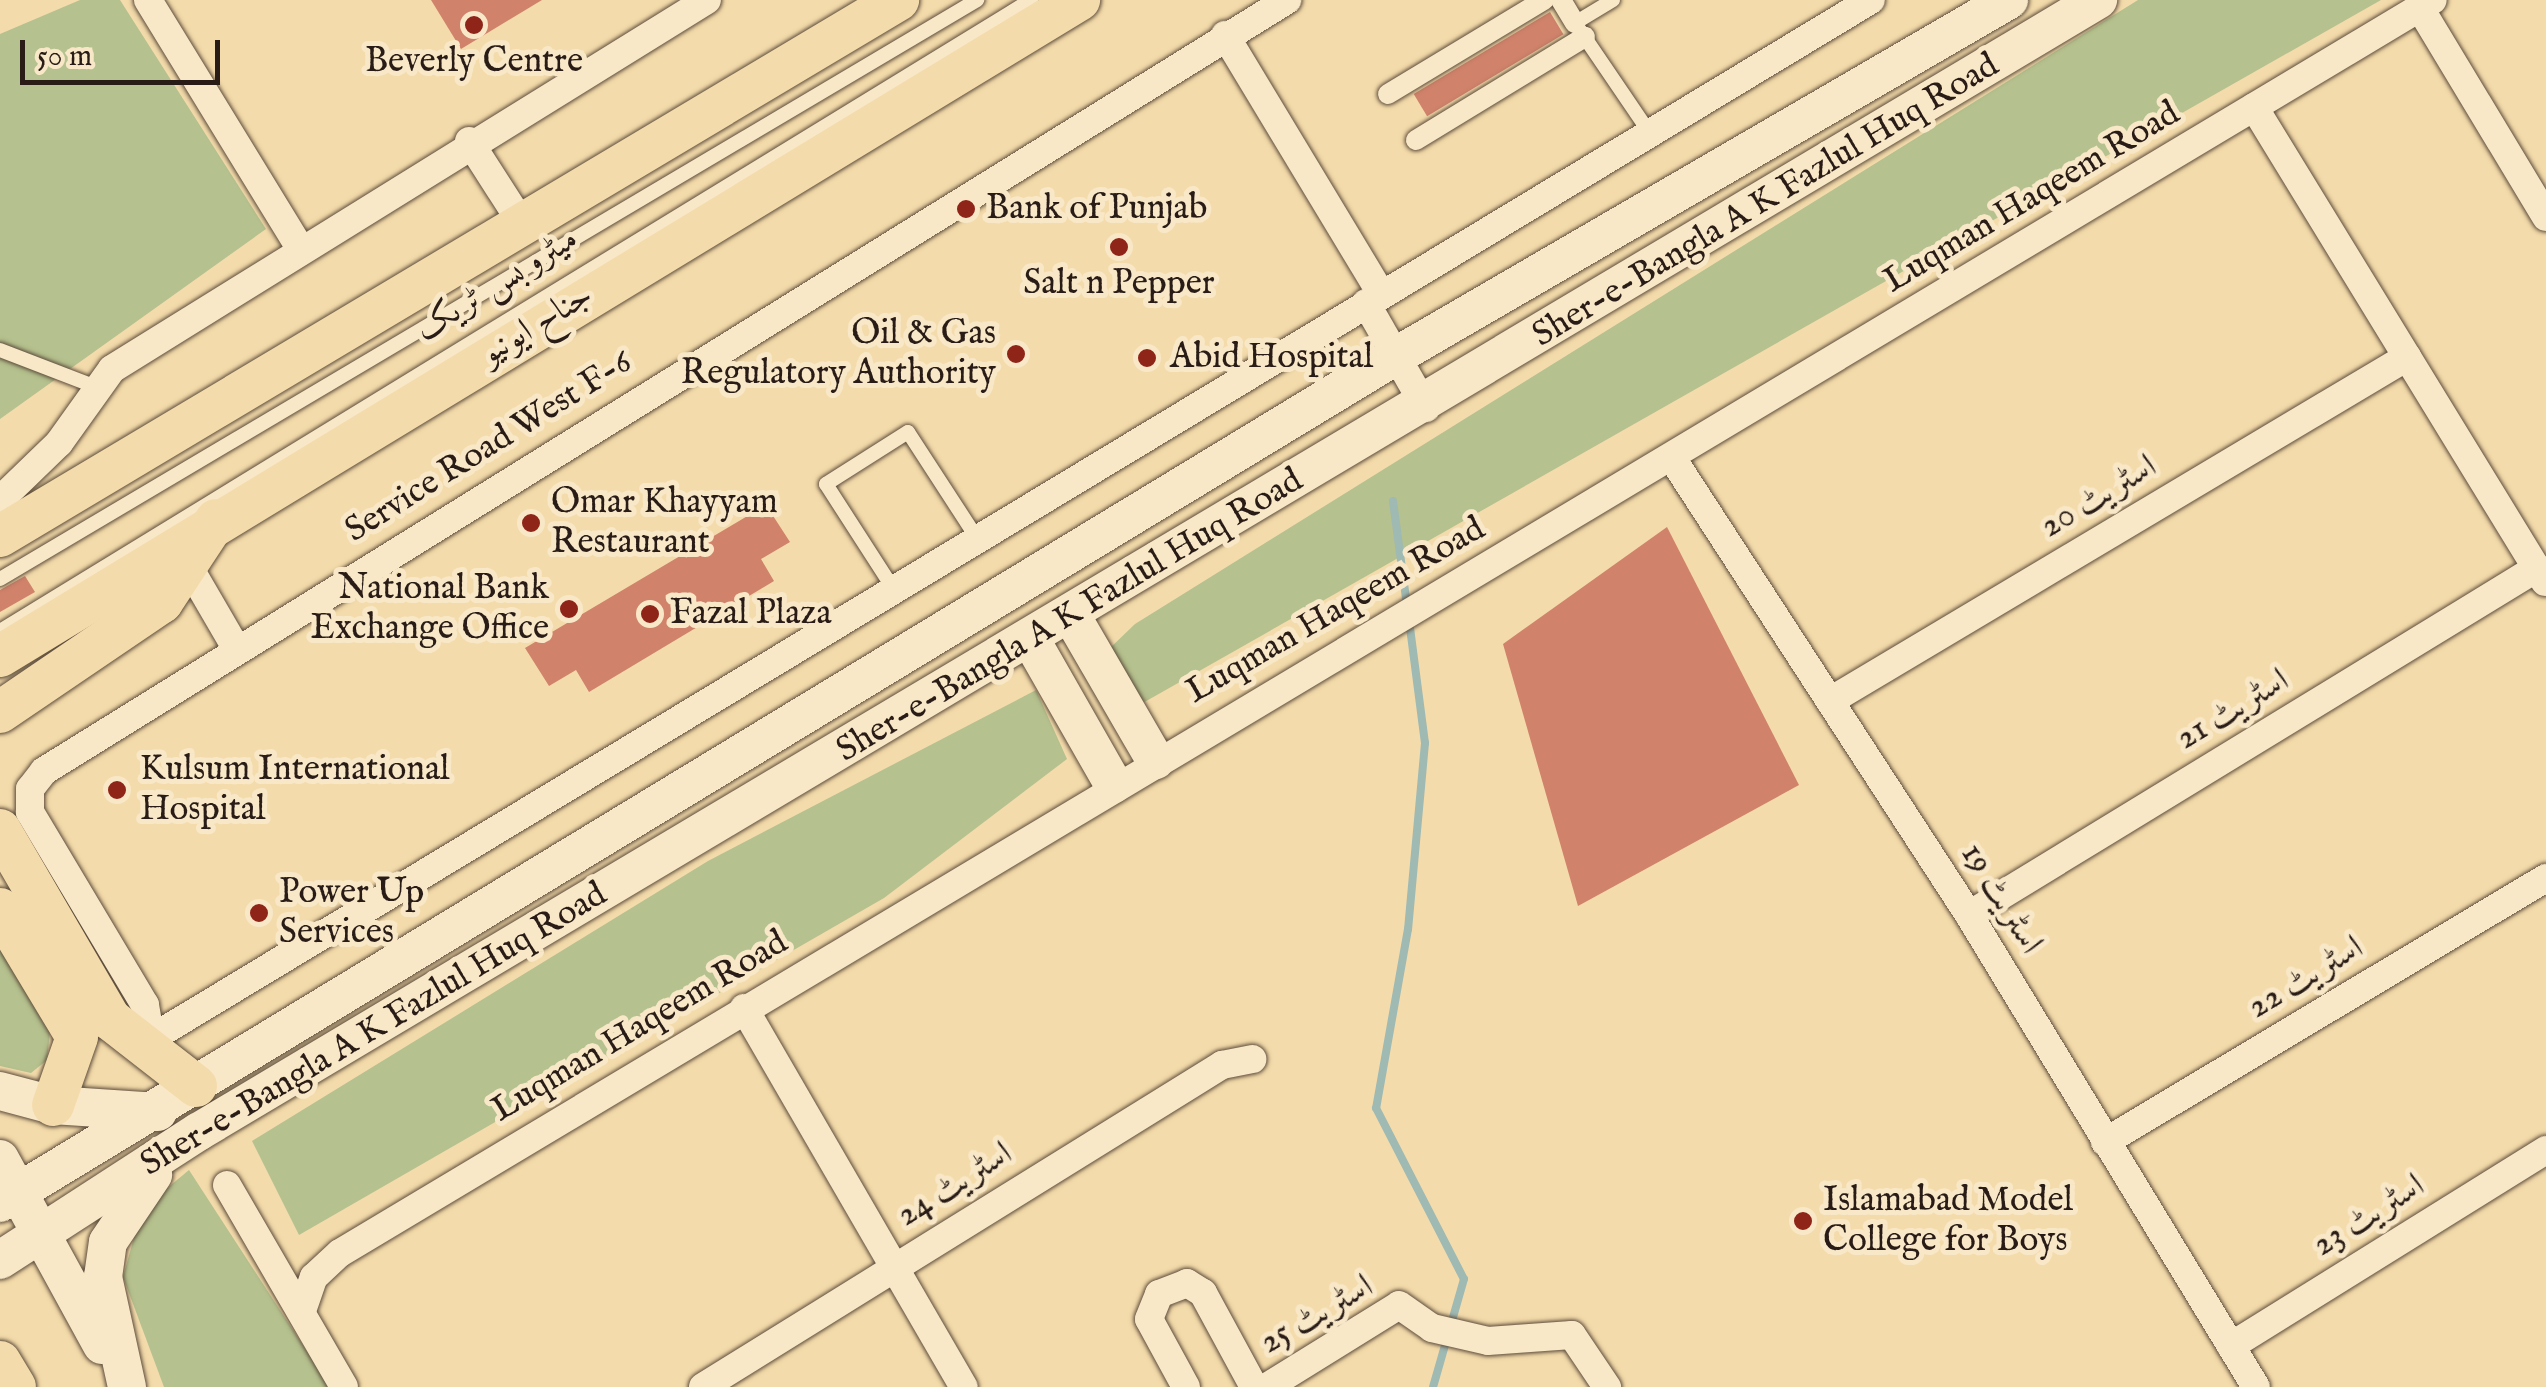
<!DOCTYPE html>
<html>
<head>
<meta charset="utf-8">
<style>
	body { margin:0 }
	#map { position:relative; width:2546px; height:1387px; overflow:hidden; background:#f4dbab; font-family:"IM FELL English",Amiri,serif }
	div>[style] { position:absolute }
	[style*='--x'] { left:calc(var(--x)*1px); top:calc(var(--y)*1px); width:calc(var(--w)*1px); rotate:calc(var(--a)*1deg) }
	.green>* { inset:0; background:#b5c18e }
	.stream>* { height:8px; margin:-4px; padding:0 4px; transform-origin:4px; border-radius:4px; background:#9fb9b3 }
	.building>* { inset:0; background:#d0826b; transform-origin:0 0 }
	.roads { filter:drop-shadow(0 0 2px #5c4c3b) drop-shadow(0 0 2px #5c4c3b) }
	.service>* { height:14px; margin:-7px; padding:0 7px; transform-origin:7px; border-radius:7px; background:#f8e8c8 }
	.pedestrian>* { height:20px; margin:-10px; padding:0 10px; transform-origin:10px; border-radius:10px; background:#f8e8c8 }
	.minor>* { height:28px; margin:-14px; padding:0 14px; transform-origin:14px; border-radius:14px; background:#f8e8c8 }
	.secondary>* { height:38px; margin:-19px; padding:0 19px; transform-origin:19px; border-radius:19px; background:#f8e8c8 }
	.primary>* { height:42px; margin:-21px; padding:0 21px; transform-origin:21px; border-radius:21px; background:#f4dbab }
	.dots>* { width:28px; height:28px; translate:-50% -50%; box-sizing:border-box; border:5px solid #f8e8c8; border-radius:50% }
	span { translate:-50% -50%; white-space:nowrap; text-align:center; line-height:1.15; -webkit-text-stroke:10px #f8e8c8; paint-order:stroke }
	.poi-label { font-size:35px; color:#291c16 }
	.left { translate:0 -50%; text-align:left }
	.right { translate:-100% -50%; text-align:right }
	.street-label { font-size:35px; color:#291c16 }
	.scale { position:absolute; left:20px; top:40px; width:200px; height:45px; box-sizing:border-box; border:5px solid #291c16; border-top:0; padding-left:12px; font-size:30px; line-height:35px; white-space:nowrap; color:#291c16; -webkit-text-stroke:8px #f8e8c8; paint-order:stroke }
</style>
</head>
<body>
<div id="map">
	<div class="green">
		<div style="clip-path:polygon(80px 0,120px 0,266px 229px,0 419px,0 34px)"></div>
		<div style="clip-path:polygon(2138px 0,2381px 0,1141px 704px,1108px 650px,1135px 624px)"></div>
		<div style="clip-path:polygon(1036px 690px,1067px 759px,884px 898px,299px 1235px,252px 1141px,708px 861px)"></div>
		<div style="clip-path:polygon(0 942px,51px 1022px,47px 1060px,31px 1073px,0 1066px)"></div>
		<div style="clip-path:polygon(189px 1170px,330px 1387px,164px 1387px,123px 1277px,142px 1209px)"></div>
	</div>
	<div class="stream">
		<div style="--x:1393;--y:501;--w:106;--a:82.4"></div>
		<div style="--x:1409;--y:620;--w:124;--a:82.6"></div>
		<div style="--x:1425;--y:743;--w:187;--a:95.2"></div>
		<div style="--x:1408;--y:929;--w:182;--a:100.1"></div>
		<div style="--x:1376;--y:1108;--w:192;--a:62.8"></div>
		<div style="--x:1464;--y:1279;--w:112;--a:106"></div>
	</div>
	<div class="building">
		<div style="clip-path:polygon(431px 0,542px 0,461px 49px)"></div>
		<div style="left:1550px;top:12px;width:26px;height:159px;rotate:59deg"></div>
		<div style="clip-path:polygon(766px 505px,790px 542px,761px 559px,774px 581px,589px 692px,576px 670px,549px 686px,525px 648px)"></div>
		<div style="clip-path:polygon(1667px 527px,1799px 785px,1578px 906px,1503px 644px)"></div>
		<div style="clip-path:polygon(25px 576px,35px 592px,0 612px,0 590px)"></div>
	</div>
	<div class="roads">
		<div class="service">
			<div style="--x:1613;--y:0;--w:44;--a:148.8"></div>
			<div style="--x:1575;--y:23;--w:132;--a:55.8"></div>
			<div style="--x:0;--y:350;--w:101;--a:21"></div>
			<div style="--x:0;--y:579;--w:1136;--a:-30.65"></div>
			<div style="--x:891;--y:585;--w:120;--a:-122.8"></div>
			<div style="--x:826;--y:484;--w:97;--a:-32.4"></div>
			<div style="--x:908;--y:432;--w:123;--a:57"></div>
			<div style="--x:0;--y:631;--w:1209;--a:-31.47"></div>
		</div>
		<div class="pedestrian">
			<div style="--x:1561;--y:0;--w:27;--a:59"></div>
			<div style="--x:1388;--y:94;--w:182;--a:-31.1"></div>
			<div style="--x:1416;--y:140;--w:198;--a:-31.4"></div>
		</div>
		<div class="minor">
			<div style="--x:148;--y:0;--w:289;--a:58.5"></div>
			<div style="--x:2420;--y:8;--w:244;--a:58.9"></div>
			<div style="--x:1225;--y:35;--w:300;--a:58.9"></div>
			<div style="--x:2254;--y:107;--w:557;--a:58.51"></div>
			<div style="--x:469;--y:141;--w:96;--a:57.3"></div>
			<div style="--x:1366;--y:303;--w:121;--a:60.3"></div>
			<div style="--x:1672;--y:458;--w:545;--a:56.98"></div>
			<div style="--x:1969;--y:915;--w:552;--a:58.7"></div>
			<div style="--x:0;--y:500;--w:82;--a:-44"></div>
			<div style="--x:59;--y:443;--w:91;--a:-54.4"></div>
			<div style="--x:112;--y:369;--w:700;--a:-31.81"></div>
			<div style="--x:190;--y:569;--w:91;--a:59.8"></div>
			<div style="--x:1830;--y:701;--w:672;--a:-30.8"></div>
			<div style="--x:1969;--y:915;--w:666;--a:-31.42"></div>
			<div style="--x:744;--y:1008;--w:438;--a:59.9"></div>
			<div style="--x:157;--y:1035;--w:2002;--a:-31.13"></div>
			<div style="--x:153;--y:1052;--w:48;--a:-99.7"></div>
			<div style="--x:145;--y:1005;--w:225;--a:-120.8"></div>
			<div style="--x:30;--y:812;--w:23;--a:-90"></div>
			<div style="--x:30;--y:789;--w:23;--a:-52"></div>
			<div style="--x:44;--y:771;--w:1463;--a:-31.81"></div>
			<div style="--x:2105;--y:1142;--w:514;--a:-30.91"></div>
			<div style="--x:227;--y:1185;--w:233;--a:59.9"></div>
			<div style="--x:302;--y:1311;--w:36;--a:-71"></div>
			<div style="--x:314;--y:1277;--w:35;--a:-43"></div>
			<div style="--x:340;--y:1253;--w:2439;--a:-30.91"></div>
			<div style="--x:2231;--y:1346;--w:371;--a:-31.9"></div>
			<div style="--x:703;--y:1387;--w:611;--a:-31.82"></div>
			<div style="--x:1222;--y:1065;--w:31;--a:-11"></div>
			<div style="--x:1186;--y:1387;--w:77;--a:-118.6"></div>
			<div style="--x:1149;--y:1319;--w:27;--a:-68"></div>
			<div style="--x:1159;--y:1294;--w:30;--a:-21"></div>
			<div style="--x:1187;--y:1283;--w:19;--a:32"></div>
			<div style="--x:1203;--y:1293;--w:107;--a:61.5"></div>
			<div style="--x:1267;--y:1387;--w:155;--a:-31.8"></div>
			<div style="--x:1399;--y:1305;--w:40;--a:34.9"></div>
			<div style="--x:1432;--y:1328;--w:57;--a:13.1"></div>
			<div style="--x:1488;--y:1341;--w:84;--a:-4.1"></div>
			<div style="--x:1572;--y:1335;--w:63;--a:56.1"></div>
		</div>
		<div class="secondary">
			<div style="--x:1071;--y:615;--w:168;--a:59.9"></div>
			<div style="--x:1031;--y:640;--w:166;--a:60.3"></div>
			<div style="--x:0;--y:1091;--w:55;--a:14.8"></div>
			<div style="--x:53;--y:1105;--w:105;--a:3.8"></div>
			<div style="--x:0;--y:1159;--w:212;--a:61.3"></div>
			<div style="--x:0;--y:1203;--w:1633;--a:-31.25"></div>
			<div style="--x:1396;--y:356;--w:709;--a:-30.15"></div>
			<div style="--x:0;--y:1260;--w:236;--a:-32.9"></div>
			<div style="--x:198;--y:1132;--w:2212;--a:-30.79"></div>
			<div style="--x:127;--y:1387;--w:113;--a:-102.3"></div>
			<div style="--x:103;--y:1277;--w:35;--a:-82"></div>
			<div style="--x:108;--y:1242;--w:81;--a:-56.1"></div>
		</div>
		<div class="primary">
			<div style="--x:0;--y:536;--w:1046;--a:-30.83"></div>
			<div style="--x:0;--y:656;--w:1263;--a:-31.3"></div>
			<div style="--x:0;--y:712;--w:196;--a:-34.2"></div>
			<div style="--x:162;--y:602;--w:98;--a:-56.6"></div>
			<div style="--x:0;--y:830;--w:219;--a:59.8"></div>
			<div style="--x:110;--y:1019;--w:109;--a:37.9"></div>
			<div style="--x:0;--y:909;--w:149;--a:59"></div>
			<div style="--x:77;--y:1037;--w:72;--a:109.4"></div>
			<div style="--x:0;--y:1362;--w:29;--a:59"></div>
		</div>
	</div>
	<div class="dots">
		<div style="left:474px;top:25px;background:#8f2418"></div>
		<div style="left:966px;top:209px;background:#8f2418"></div>
		<div style="left:1119px;top:247px;background:#8f2418"></div>
		<div style="left:1016px;top:354px;background:#8f2418"></div>
		<div style="left:1147px;top:358px;background:#8f2418"></div>
		<div style="left:531px;top:523px;background:#8f2418"></div>
		<div style="left:569px;top:609px;background:#8f2418"></div>
		<div style="left:650px;top:614px;background:#8f2418"></div>
		<div style="left:117px;top:790px;background:#8f2418"></div>
		<div style="left:259px;top:913px;background:#8f2418"></div>
		<div style="left:1803px;top:1221px;background:#8f2418"></div>
	</div>
	<div class="poi-label">
		<span style="left:474px;top:62px">Beverly Centre</span>
		<span class="left" style="left:986px;top:209px">Bank of Punjab</span>
		<span style="left:1119px;top:284px">Salt n Pepper</span>
		<span class="right" style="left:996px;top:354px">Oil &amp; Gas<br>Regulatory Authority</span>
		<span class="left" style="left:1170px;top:358px">Abid Hospital</span>
		<span class="left" style="left:551px;top:523px">Omar Khayyam<br>Restaurant</span>
		<span class="right" style="left:549px;top:609px">National Bank<br>Exchange Office</span>
		<span class="left" style="left:670px;top:614px">Fazal Plaza</span>
		<span class="left" style="left:140px;top:790px">Kulsum International<br>Hospital</span>
		<span class="left" style="left:279px;top:913px">Power Up<br>Services</span>
		<span class="left" style="left:1823px;top:1221px">Islamabad Model<br>College for Boys</span>
	</div>
	<div class="street-label">
		<span style="left:2032px;top:198px;rotate:-31deg">Luqman Haqeem Road</span>
		<span style="left:1766px;top:201px;rotate:-31deg">Sher-e-Bangla A K Fazlul Huq Road</span>
		<span style="left:497px;top:285px;rotate:-32deg">میٹرو بس ٹریک</span>
		<span style="left:537px;top:325px;rotate:-31deg">جناح ایونیو</span>
		<span style="left:489px;top:447px;rotate:-32deg">Service Road West F-6</span>
		<span style="left:2099px;top:497px;rotate:-31deg">اسٹریٹ 20</span>
		<span style="left:1336px;top:611px;rotate:-30deg">Luqman Haqeem Road</span>
		<span style="left:1070px;top:616px;rotate:-31deg">Sher-e-Bangla A K Fazlul Huq Road</span>
		<span style="left:2233px;top:710px;rotate:-31deg">اسٹریٹ 21</span>
		<span style="left:2001px;top:899px;rotate:58deg">اسٹریٹ 19</span>
		<span style="left:2306px;top:978px;rotate:-31deg">اسٹریٹ 22</span>
		<span style="left:640px;top:1027px;rotate:-31deg">Luqman Haqeem Road</span>
		<span style="left:374px;top:1030px;rotate:-31deg">Sher-e-Bangla A K Fazlul Huq Road</span>
		<span style="left:955px;top:1185px;rotate:-32deg">اسٹریٹ 24</span>
		<span style="left:2369px;top:1216px;rotate:-32deg">اسٹریٹ 23</span>
		<span style="left:1317px;top:1315px;rotate:-30deg">اسٹریٹ 25</span>
	</div>
	<div class="scale">50 m</div>
</div>
</body>
</html>
